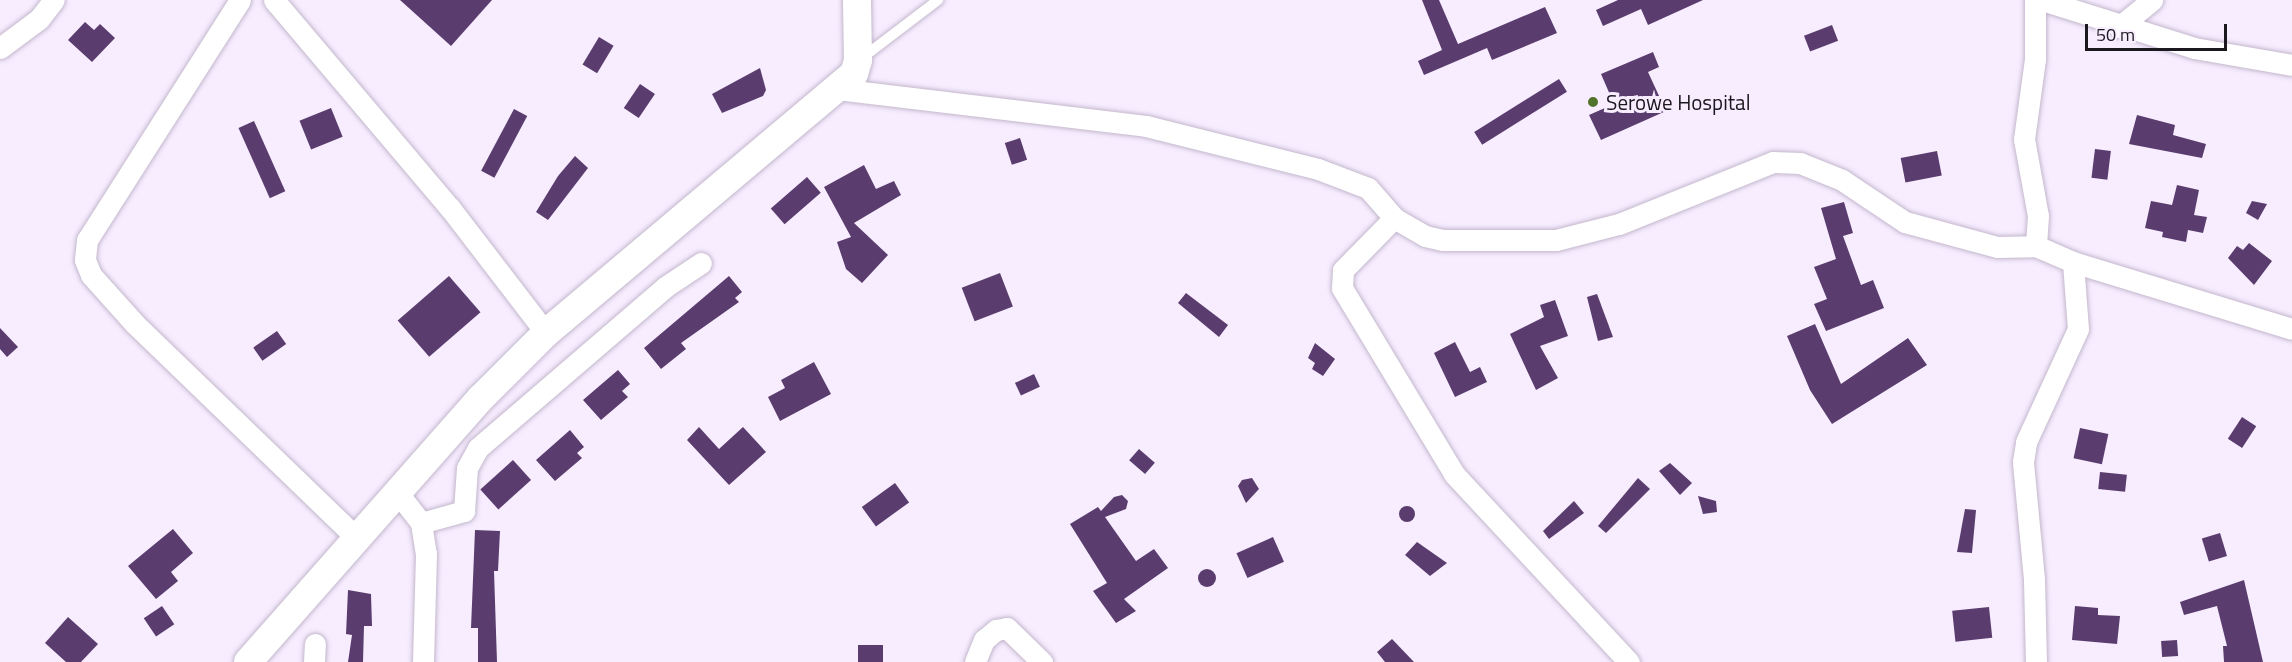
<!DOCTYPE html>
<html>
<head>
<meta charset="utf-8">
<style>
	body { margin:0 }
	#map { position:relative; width:2292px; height:662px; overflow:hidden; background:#f7edff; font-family:"Titillium Web",sans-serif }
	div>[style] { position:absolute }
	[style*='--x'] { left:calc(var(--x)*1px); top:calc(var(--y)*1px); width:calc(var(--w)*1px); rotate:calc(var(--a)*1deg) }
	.building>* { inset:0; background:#5a3d6e; transform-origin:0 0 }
	.round { border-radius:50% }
	.roads { filter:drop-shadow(0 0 2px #c3b7cd) drop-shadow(0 0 2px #c3b7cd) }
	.lane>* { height:10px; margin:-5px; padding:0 5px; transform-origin:5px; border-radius:5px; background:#fff }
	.street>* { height:21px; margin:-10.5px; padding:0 10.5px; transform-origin:10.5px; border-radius:10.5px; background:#fff }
	.secondary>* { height:28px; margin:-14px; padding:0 14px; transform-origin:14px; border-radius:14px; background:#fff }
	.dots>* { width:16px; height:16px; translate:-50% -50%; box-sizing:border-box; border:3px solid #f7edff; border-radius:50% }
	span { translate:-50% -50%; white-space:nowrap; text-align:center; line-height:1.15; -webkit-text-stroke:6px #f7edff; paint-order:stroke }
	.poi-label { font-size:21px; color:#1c181f }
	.left { translate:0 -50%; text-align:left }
	.scale { position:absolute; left:2085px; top:24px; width:142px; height:27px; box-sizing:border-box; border:3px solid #1c181f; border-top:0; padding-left:8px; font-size:18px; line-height:21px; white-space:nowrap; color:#1c181f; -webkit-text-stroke:4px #f7edff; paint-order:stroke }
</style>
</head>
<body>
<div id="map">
	<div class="building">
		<div style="clip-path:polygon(400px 0,492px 0,451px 46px)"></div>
		<div style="clip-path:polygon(1422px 0,1439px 0,1458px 44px,1545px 7px,1557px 33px,1492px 60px,1487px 48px,1424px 75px,1418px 61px,1442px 50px)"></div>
		<div style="clip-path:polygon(1618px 0,1703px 0,1648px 25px,1641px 9px,1603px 26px,1596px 10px)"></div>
		<div style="clip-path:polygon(85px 22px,94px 30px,100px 24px,115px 38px,92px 62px,68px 40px)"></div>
		<div style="left:1832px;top:25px;width:17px;height:30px;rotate:69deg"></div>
		<div style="left:599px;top:37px;width:17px;height:32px;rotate:31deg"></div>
		<div style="clip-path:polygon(1653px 52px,1659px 67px,1648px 72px,1666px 111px,1601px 140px,1589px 115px,1614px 104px,1601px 74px)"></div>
		<div style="clip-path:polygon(760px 68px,766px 90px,763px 96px,722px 113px,712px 94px)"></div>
		<div style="left:1559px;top:79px;width:15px;height:100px;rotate:58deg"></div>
		<div style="left:640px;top:84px;width:18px;height:29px;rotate:34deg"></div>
		<div style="left:331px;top:108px;width:31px;height:34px;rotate:68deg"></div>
		<div style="left:514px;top:109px;width:15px;height:70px;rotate:28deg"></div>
		<div style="clip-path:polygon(2137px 115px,2175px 125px,2173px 135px,2206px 144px,2202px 158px,2129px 144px)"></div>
		<div style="left:254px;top:121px;width:77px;height:17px;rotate:66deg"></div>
		<div style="left:1020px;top:138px;width:23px;height:16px;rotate:72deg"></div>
		<div style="left:2095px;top:149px;width:16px;height:29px;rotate:7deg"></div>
		<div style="left:1937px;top:151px;width:25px;height:37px;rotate:79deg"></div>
		<div style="clip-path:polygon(575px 156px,588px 168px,548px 220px,536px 212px,558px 176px)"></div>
		<div style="clip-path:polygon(864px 165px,876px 189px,894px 181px,901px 195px,854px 223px,888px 255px,862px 283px,846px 269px,837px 242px,851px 237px,824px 187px)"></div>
		<div style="left:807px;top:177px;width:21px;height:48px;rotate:49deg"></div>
		<div style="clip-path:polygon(2177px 185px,2199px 190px,2194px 215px,2207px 217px,2203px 233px,2188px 230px,2186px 242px,2162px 237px,2163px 232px,2145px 228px,2151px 201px,2172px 205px)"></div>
		<div style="clip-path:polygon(2252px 201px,2267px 204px,2258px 220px,2246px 213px)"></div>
		<div style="clip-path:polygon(1844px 202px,1853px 233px,1843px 236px,1861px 285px,1873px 280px,1884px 308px,1826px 331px,1814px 304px,1827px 299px,1814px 267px,1836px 259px,1821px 208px)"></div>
		<div style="clip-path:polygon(2249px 243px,2272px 261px,2254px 285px,2228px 258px,2237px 246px,2243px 250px)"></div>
		<div style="left:1000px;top:273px;width:36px;height:41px;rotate:69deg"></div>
		<div style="left:449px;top:276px;width:48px;height:68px;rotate:49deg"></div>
		<div style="clip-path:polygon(729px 276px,742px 292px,735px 298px,739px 302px,681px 343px,686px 349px,661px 369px,644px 348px)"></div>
		<div style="clip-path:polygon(1186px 293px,1228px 325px,1219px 337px,1178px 303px)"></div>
		<div style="clip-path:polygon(1597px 294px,1613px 337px,1598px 341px,1587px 297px)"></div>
		<div style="clip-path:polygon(1555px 300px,1568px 336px,1540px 346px,1558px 378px,1536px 390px,1510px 334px,1544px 317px,1540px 305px)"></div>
		<div style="clip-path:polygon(1815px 324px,1841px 384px,1908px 338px,1927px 365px,1832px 424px,1810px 390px,1787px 336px)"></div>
		<div style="clip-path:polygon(0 328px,18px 347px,7px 357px,0 349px)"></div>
		<div style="left:277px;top:331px;width:16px;height:29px;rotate:55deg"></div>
		<div style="clip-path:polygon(1455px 342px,1470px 372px,1480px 367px,1487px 382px,1455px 397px,1434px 353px)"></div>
		<div style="clip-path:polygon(1315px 343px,1335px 359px,1323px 376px,1312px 369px,1315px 363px,1308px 358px)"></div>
		<div style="clip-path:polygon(814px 362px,831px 394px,780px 421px,768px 397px,785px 388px,781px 380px)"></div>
		<div style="clip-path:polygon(618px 370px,630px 384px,622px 391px,628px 397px,601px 420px,583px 400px)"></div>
		<div style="left:1034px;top:374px;width:14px;height:21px;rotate:65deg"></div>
		<div style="left:2242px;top:417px;width:17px;height:26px;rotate:33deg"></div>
		<div style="clip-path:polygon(699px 427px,719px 449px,743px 427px,766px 452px,729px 485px,687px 440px)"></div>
		<div style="left:2080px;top:428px;width:29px;height:31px;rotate:12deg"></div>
		<div style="clip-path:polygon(570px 430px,584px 447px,577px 453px,582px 458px,555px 481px,536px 460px)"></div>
		<div style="left:1139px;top:449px;width:21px;height:15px;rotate:41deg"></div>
		<div style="left:513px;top:460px;width:27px;height:44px;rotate:48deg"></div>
		<div style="clip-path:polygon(1670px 463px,1692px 483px,1680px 495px,1659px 471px)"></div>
		<div style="left:2100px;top:472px;width:27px;height:17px;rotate:6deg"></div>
		<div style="clip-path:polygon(1252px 478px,1259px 489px,1246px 503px,1238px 486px,1242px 480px)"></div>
		<div style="clip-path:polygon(1638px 478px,1650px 489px,1606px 533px,1598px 526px)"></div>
		<div style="left:895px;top:483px;width:24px;height:41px;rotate:54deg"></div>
		<div style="clip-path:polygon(1122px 495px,1128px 501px,1126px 509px,1105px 517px,1136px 561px,1154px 549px,1168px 568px,1124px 599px,1136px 611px,1116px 623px,1093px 591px,1107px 583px,1070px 524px,1098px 507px,1101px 511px,1114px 497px)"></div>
		<div style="clip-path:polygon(1698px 496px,1716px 501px,1717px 512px,1703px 514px)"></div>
		<div style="clip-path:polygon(1574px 501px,1584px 513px,1549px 539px,1543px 531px)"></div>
		<div class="round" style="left:1399px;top:506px;width:16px;height:16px"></div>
		<div style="clip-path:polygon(1965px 509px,1976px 510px,1972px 553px,1957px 552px)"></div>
		<div style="clip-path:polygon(173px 529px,193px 553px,171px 572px,178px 581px,156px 599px,128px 566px)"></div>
		<div style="clip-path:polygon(475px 530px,500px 531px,498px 571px,494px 571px,497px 662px,478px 662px,478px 628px,471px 628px)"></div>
		<div style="left:2220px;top:533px;width:24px;height:19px;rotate:73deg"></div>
		<div style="left:1273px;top:537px;width:27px;height:40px;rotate:66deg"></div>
		<div style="clip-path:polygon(1417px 542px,1447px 563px,1430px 576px,1405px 555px)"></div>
		<div class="round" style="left:1198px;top:569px;width:18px;height:18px"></div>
		<div style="clip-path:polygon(2244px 580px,2263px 662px,2224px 662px,2223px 646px,2227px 646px,2217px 606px,2184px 615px,2180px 602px)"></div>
		<div style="clip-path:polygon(348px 590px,371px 594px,372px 626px,364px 626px,363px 662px,348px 662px,352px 635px,346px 634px)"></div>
		<div style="left:162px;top:606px;width:22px;height:22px;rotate:56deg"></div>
		<div style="clip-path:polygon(2075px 606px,2098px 608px,2098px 615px,2120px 616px,2117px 644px,2072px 640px)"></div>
		<div style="left:1989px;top:607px;width:31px;height:37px;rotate:84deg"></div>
		<div style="clip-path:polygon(68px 617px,98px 644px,81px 662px,66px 662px,45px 643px)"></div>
		<div style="clip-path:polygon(1392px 639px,1414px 662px,1385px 662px,1377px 652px)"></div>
		<div style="left:2177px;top:640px;width:16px;height:16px;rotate:86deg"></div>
		<div style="left:883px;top:645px;width:17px;height:25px;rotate:90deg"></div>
	</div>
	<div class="roads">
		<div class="lane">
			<div style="--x:862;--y:58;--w:96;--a:-37.3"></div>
		</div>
		<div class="street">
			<div style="--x:240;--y:0;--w:285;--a:122.5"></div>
			<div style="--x:87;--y:240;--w:20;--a:96"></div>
			<div style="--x:85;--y:260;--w:16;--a:68"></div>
			<div style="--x:91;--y:275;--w:66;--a:48.1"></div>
			<div style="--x:135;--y:324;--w:310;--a:44"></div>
			<div style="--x:274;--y:0;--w:272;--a:49.8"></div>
			<div style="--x:450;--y:208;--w:158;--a:52.5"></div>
			<div style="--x:2035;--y:0;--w:59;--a:90"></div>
			<div style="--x:2035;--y:59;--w:81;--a:97.8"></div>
			<div style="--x:2024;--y:139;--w:78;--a:79.7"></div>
			<div style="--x:2038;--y:216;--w:30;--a:94"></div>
			<div style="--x:2042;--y:0;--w:159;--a:17.5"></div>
			<div style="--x:2194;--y:48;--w:99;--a:9.8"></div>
			<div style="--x:2119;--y:27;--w:43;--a:-39.3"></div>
			<div style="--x:0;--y:48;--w:49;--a:-36.6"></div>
			<div style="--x:39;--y:19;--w:24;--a:-52"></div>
			<div style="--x:837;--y:89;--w:311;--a:6.8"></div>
			<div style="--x:1146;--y:126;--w:177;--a:14"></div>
			<div style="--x:1318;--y:169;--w:53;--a:20.8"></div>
			<div style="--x:1368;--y:188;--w:40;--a:49"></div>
			<div style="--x:1394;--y:218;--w:36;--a:30"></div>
			<div style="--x:1425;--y:236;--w:17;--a:13"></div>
			<div style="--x:1442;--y:240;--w:114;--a:0"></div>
			<div style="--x:1556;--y:240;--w:65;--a:-14.3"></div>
			<div style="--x:1619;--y:224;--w:166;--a:-21.9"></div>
			<div style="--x:1773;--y:162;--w:27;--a:2"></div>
			<div style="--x:1800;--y:163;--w:45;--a:22"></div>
			<div style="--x:1842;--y:180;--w:76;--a:33.7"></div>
			<div style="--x:1905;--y:222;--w:95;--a:15.2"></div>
			<div style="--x:1997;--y:247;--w:39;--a:-1"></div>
			<div style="--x:2036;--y:246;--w:40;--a:23.4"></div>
			<div style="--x:2073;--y:262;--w:229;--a:17"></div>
			<div style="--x:1394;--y:218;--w:73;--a:134.4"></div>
			<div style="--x:1343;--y:270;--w:18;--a:93"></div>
			<div style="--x:1342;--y:288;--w:217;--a:58.9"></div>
			<div style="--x:1454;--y:474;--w:257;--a:47.1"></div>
			<div style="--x:397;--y:492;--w:39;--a:52"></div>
			<div style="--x:421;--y:523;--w:31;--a:81"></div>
			<div style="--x:426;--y:554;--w:108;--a:91.6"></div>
			<div style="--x:421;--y:523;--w:45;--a:-15.6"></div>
			<div style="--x:464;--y:511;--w:43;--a:-86"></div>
			<div style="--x:467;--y:468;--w:23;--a:-61"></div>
			<div style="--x:478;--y:448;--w:247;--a:-40.7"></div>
			<div style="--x:665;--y:287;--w:43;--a:-33.7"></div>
			<div style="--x:314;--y:662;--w:18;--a:-87"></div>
			<div style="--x:975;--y:662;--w:24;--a:-68"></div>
			<div style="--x:984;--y:640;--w:16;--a:-40"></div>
			<div style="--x:996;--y:630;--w:11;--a:-10"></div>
			<div style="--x:1007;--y:628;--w:49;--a:44.2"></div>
			<div style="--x:2036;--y:662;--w:83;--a:-91.4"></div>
			<div style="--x:2034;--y:579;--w:118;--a:-95.4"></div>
			<div style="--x:2023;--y:462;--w:20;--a:-81"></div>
			<div style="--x:2026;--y:442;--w:124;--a:-65.3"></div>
			<div style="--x:2078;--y:329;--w:67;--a:-94.3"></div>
		</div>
		<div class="secondary">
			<div style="--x:248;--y:662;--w:352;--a:-48.6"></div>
			<div style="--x:481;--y:398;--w:92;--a:-45"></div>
			<div style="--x:546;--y:333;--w:402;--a:-40.1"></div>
			<div style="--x:854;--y:74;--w:15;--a:-74"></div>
			<div style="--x:858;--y:60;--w:60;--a:-91"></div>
		</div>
	</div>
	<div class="dots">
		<div style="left:1593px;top:102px;background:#52732b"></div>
	</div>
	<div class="poi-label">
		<span class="left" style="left:1606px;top:102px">Serowe Hospital</span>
	</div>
	<div class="scale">50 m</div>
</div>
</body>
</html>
